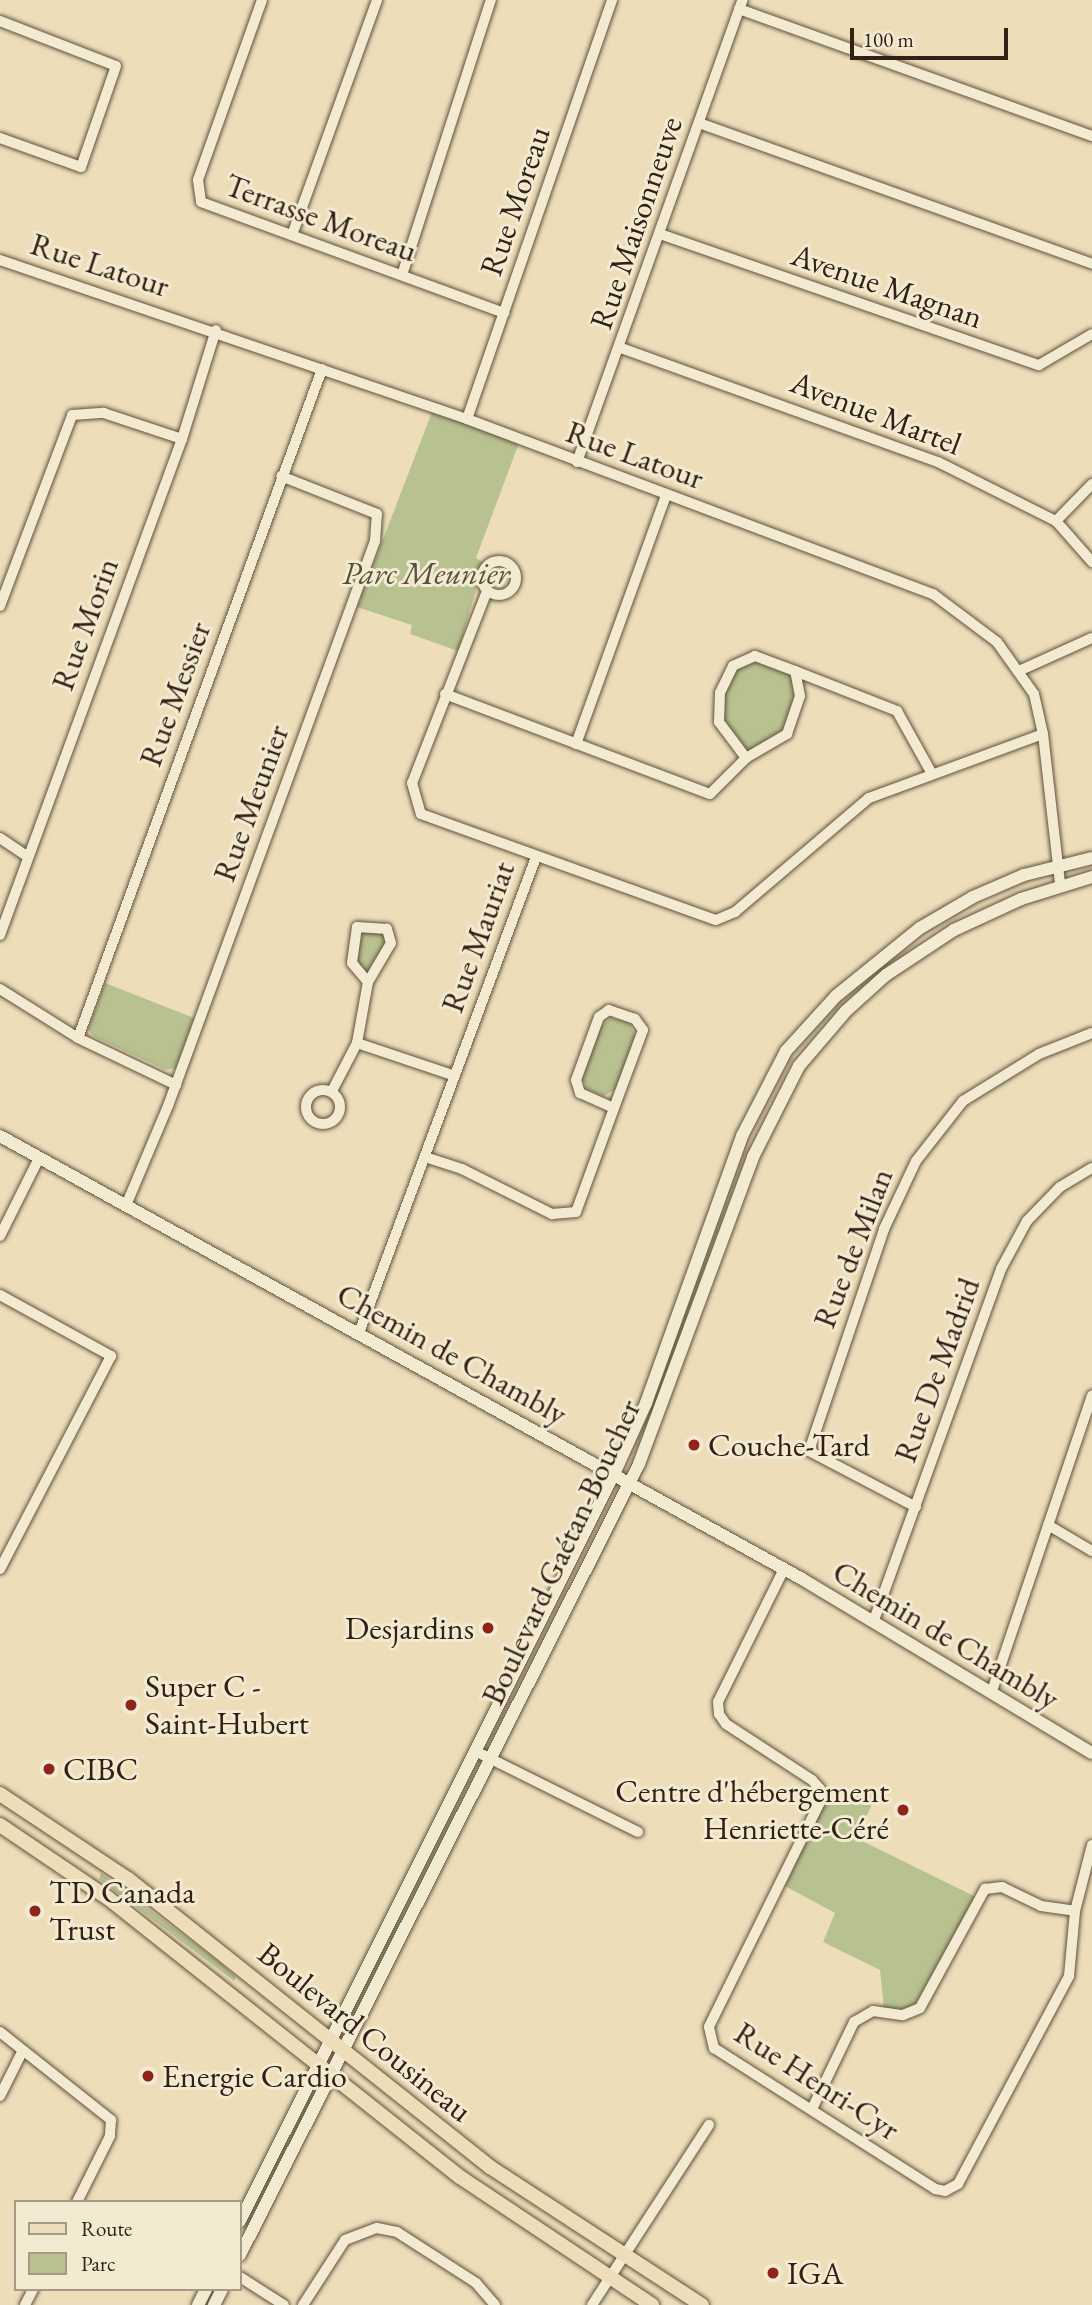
<!DOCTYPE html>
<html>
<head>
<meta charset="utf-8">
<style>
	body { margin:0 }
	#map { position:relative; width:1092px; height:2305px; overflow:hidden; background:#eddeb9; font-family:"EB Garamond",serif }
	div>[style] { position:absolute }
	[style*='--x'] { left:calc(var(--x)*1px); top:calc(var(--y)*1px); width:calc(var(--w)*1px); rotate:calc(var(--a)*1deg) }
	.green>* { inset:0; background:#b8c190 }
	.roads { filter:drop-shadow(0 0 2px #61503d) drop-shadow(0 0 2px #61503d) }
	.street>* { height:10px; margin:-5px; padding:0 5px; transform-origin:5px; border-radius:5px; background:#f3ead2 }
	.street>.ring { margin:-5px; padding:0; box-sizing:content-box; background:none; border:10px solid #f3ead2; border-radius:50% }
	.secondary>* { height:12px; margin:-6px; padding:0 6px; transform-origin:6px; border-radius:6px; background:#f3ead2 }
	.primary>* { height:14px; margin:-7px; padding:0 7px; transform-origin:7px; border-radius:7px; background:#eddeb9 }
	.dots>* { width:19px; height:19px; translate:-50% -50%; box-sizing:border-box; border:4px solid #f3ead2; border-radius:50% }
	span { translate:-50% -50%; white-space:nowrap; text-align:center; line-height:1.15; -webkit-text-stroke:6px #f3ead2; paint-order:stroke }
	.street-label { font-size:32px; color:#322014 }
	.park-label { font-size:32px; color:#5a5039; font-style:italic }
	.poi-label { font-size:32px; color:#322014 }
	.left { translate:0 -50%; text-align:left }
	.right { translate:-100% -50%; text-align:right }
	.legend { position:absolute; left:14px; top:2200px; width:228px; height:91px; box-sizing:border-box; background:#f3ead2; border:2px solid #a69986; margin:0; padding:9px 12px; list-style:none; font-size:21px; color:#322014 }
	.legend li { display:flex; align-items:center; gap:14px; height:35px }
	.legend b { width:35px; border:2px solid #a69986 }
	.scale { position:absolute; left:850px; top:28px; width:158px; height:32px; box-sizing:border-box; border:4px solid #322014; border-top:0; padding-left:9px; font-size:21px; line-height:24px; white-space:nowrap; color:#322014; -webkit-text-stroke:5px #f3ead2; paint-order:stroke }
</style>
</head>
<body>
<div id="map">
	<div class="green">
		<div style="clip-path:polygon(432px 412px,519px 443px,476px 558px,484px 563px,458px 651px,410px 634px,412px 625px,357px 607px)"></div>
		<div style="clip-path:polygon(755px 656px,795px 671px,800px 696px,787px 734px,746px 758px,719px 722px,720px 693px,733px 666px)"></div>
		<div style="clip-path:polygon(359px 929px,385px 932px,387px 944px,368px 977px,354px 962px)"></div>
		<div style="clip-path:polygon(105px 983px,194px 1018px,176px 1068px,166px 1070px,93px 1036px,88px 1029px)"></div>
		<div style="clip-path:polygon(611px 1018px,629px 1023px,635px 1036px,616px 1089px,604px 1096px,588px 1090px,582px 1078px,601px 1026px)"></div>
		<div style="clip-path:polygon(868px 1789px,877px 1794px,856px 1838px,976px 1897px,910px 2013px,884px 2008px,880px 1970px,823px 1942px,835px 1913px,785px 1886px,824px 1802px)"></div>
		<div style="clip-path:polygon(101px 1873px,220px 1963px,236px 1977px,234px 1981px,99px 1879px)"></div>
	</div>
	<div class="roads">
		<div class="street">
			<div style="--x:262;--y:0;--w:191;--a:109.6"></div>
			<div style="--x:198;--y:180;--w:22;--a:82"></div>
			<div style="--x:201;--y:202;--w:323;--a:20.1"></div>
			<div style="--x:739;--y:9;--w:375;--a:19.8"></div>
			<div style="--x:0;--y:21;--w:124;--a:21.2"></div>
			<div style="--x:116;--y:66;--w:107;--a:109.1"></div>
			<div style="--x:81;--y:167;--w:86;--a:-160.3"></div>
			<div style="--x:699;--y:123;--w:418;--a:19.7"></div>
			<div style="--x:660;--y:234;--w:401;--a:19.1"></div>
			<div style="--x:1039;--y:365;--w:61;--a:-30.3"></div>
			<div style="--x:292;--y:235;--w:250;--a:-70.1"></div>
			<div style="--x:0;--y:260;--w:493;--a:18.8"></div>
			<div style="--x:467;--y:419;--w:498;--a:20.6"></div>
			<div style="--x:933;--y:594;--w:80;--a:36.9"></div>
			<div style="--x:997;--y:642;--w:64;--a:54.6"></div>
			<div style="--x:1034;--y:694;--w:41;--a:77.3"></div>
			<div style="--x:1043;--y:734;--w:151;--a:83.5"></div>
			<div style="--x:402;--y:275;--w:289;--a:-72.1"></div>
			<div style="--x:621;--y:348;--w:337;--a:19.8"></div>
			<div style="--x:938;--y:462;--w:132;--a:26.6"></div>
			<div style="--x:1056;--y:521;--w:55;--a:48.7"></div>
			<div style="--x:467;--y:419;--w:443;--a:-70.9"></div>
			<div style="--x:577;--y:462;--w:491;--a:-70.3"></div>
			<div style="--x:1056;--y:521;--w:52;--a:-45.8"></div>
			<div class="ring" style="left:482px;top:561px;width:24px;height:24px"></div>
			<div style="--x:487;--y:591;--w:206;--a:111.3"></div>
			<div style="--x:412;--y:783;--w:32;--a:74"></div>
			<div style="--x:421;--y:814;--w:313;--a:19.8"></div>
			<div style="--x:716;--y:920;--w:21;--a:-23"></div>
			<div style="--x:735;--y:912;--w:176;--a:-40.4"></div>
			<div style="--x:869;--y:798;--w:185;--a:-20.2"></div>
			<div style="--x:0;--y:606;--w:204;--a:-69.3"></div>
			<div style="--x:72;--y:415;--w:32;--a:-4"></div>
			<div style="--x:104;--y:413;--w:82;--a:18.4"></div>
			<div style="--x:1021;--y:670;--w:78;--a:-24.3"></div>
			<div style="--x:795;--y:671;--w:110;--a:21.4"></div>
			<div style="--x:897;--y:711;--w:72;--a:60.9"></div>
			<div style="--x:445;--y:694;--w:283;--a:20.7"></div>
			<div style="--x:710;--y:794;--w:51;--a:-45"></div>
			<div style="--x:746;--y:758;--w:48;--a:-30.3"></div>
			<div style="--x:787;--y:734;--w:40;--a:-71.1"></div>
			<div style="--x:800;--y:696;--w:25;--a:-101"></div>
			<div style="--x:795;--y:671;--w:43;--a:-159.4"></div>
			<div style="--x:755;--y:656;--w:24;--a:156"></div>
			<div style="--x:733;--y:666;--w:30;--a:116"></div>
			<div style="--x:720;--y:693;--w:29;--a:92"></div>
			<div style="--x:719;--y:722;--w:45;--a:53.1"></div>
			<div style="--x:576;--y:744;--w:265;--a:-70.1"></div>
			<div style="--x:0;--y:838;--w:32;--a:34"></div>
			<div style="--x:0;--y:935;--w:528;--a:-69.85"></div>
			<div style="--x:182;--y:439;--w:114;--a:-72.7"></div>
			<div style="--x:0;--y:989;--w:92;--a:32.1"></div>
			<div style="--x:78;--y:1038;--w:109;--a:25.6"></div>
			<div style="--x:78;--y:1038;--w:712;--a:-69.96"></div>
			<div style="--x:357;--y:1043;--w:103;--a:18.6"></div>
			<div class="ring" style="left:306px;top:1090px;width:24px;height:24px"></div>
			<div style="--x:332;--y:1091;--w:54;--a:-62.5"></div>
			<div style="--x:357;--y:1043;--w:62;--a:-79.8"></div>
			<div style="--x:368;--y:982;--w:45;--a:-59.5"></div>
			<div style="--x:391;--y:943;--w:15;--a:-106"></div>
			<div style="--x:387;--y:929;--w:30;--a:-176"></div>
			<div style="--x:357;--y:927;--w:36;--a:98"></div>
			<div style="--x:352;--y:963;--w:25;--a:50"></div>
			<div style="--x:425;--y:1157;--w:39;--a:18"></div>
			<div style="--x:462;--y:1169;--w:101;--a:26.6"></div>
			<div style="--x:552;--y:1214;--w:24;--a:-5"></div>
			<div style="--x:576;--y:1212;--w:111;--a:-69.9"></div>
			<div style="--x:614;--y:1108;--w:83;--a:-69.6"></div>
			<div style="--x:643;--y:1030;--w:14;--a:-126"></div>
			<div style="--x:635;--y:1019;--w:28;--a:-161"></div>
			<div style="--x:609;--y:1010;--w:12;--a:145"></div>
			<div style="--x:599;--y:1017;--w:67;--a:110.1"></div>
			<div style="--x:576;--y:1080;--w:14;--a:73"></div>
			<div style="--x:580;--y:1093;--w:37;--a:24"></div>
			<div style="--x:127;--y:1203;--w:105;--a:-67.1"></div>
			<div style="--x:168;--y:1106;--w:602;--a:-69.88"></div>
			<div style="--x:375;--y:541;--w:27;--a:-86"></div>
			<div style="--x:377;--y:514;--w:103;--a:-158.4"></div>
			<div style="--x:0;--y:1236;--w:87;--a:-63.4"></div>
			<div style="--x:0;--y:1295;--w:127;--a:28.8"></div>
			<div style="--x:111;--y:1356;--w:240;--a:117.5"></div>
			<div style="--x:359;--y:1333;--w:508;--a:-69.6"></div>
			<div style="--x:916;--y:1507;--w:121;--a:-152.4"></div>
			<div style="--x:809;--y:1451;--w:234;--a:-71.3"></div>
			<div style="--x:884;--y:1229;--w:75;--a:-64.8"></div>
			<div style="--x:916;--y:1161;--w:76;--a:-51.9"></div>
			<div style="--x:963;--y:1101;--w:89;--a:-31.7"></div>
			<div style="--x:1039;--y:1054;--w:57;--a:-21.6"></div>
			<div style="--x:1048;--y:1525;--w:51;--a:30.6"></div>
			<div style="--x:784;--y:1569;--w:148;--a:116.4"></div>
			<div style="--x:718;--y:1702;--w:12;--a:85"></div>
			<div style="--x:719;--y:1714;--w:12;--a:55"></div>
			<div style="--x:726;--y:1724;--w:103;--a:33.1"></div>
			<div style="--x:812;--y:1780;--w:12;--a:48"></div>
			<div style="--x:820;--y:1789;--w:11;--a:85"></div>
			<div style="--x:821;--y:1800;--w:253;--a:116.3"></div>
			<div style="--x:709;--y:2027;--w:22;--a:77"></div>
			<div style="--x:714;--y:2048;--w:262;--a:32.5"></div>
			<div style="--x:935;--y:2189;--w:10;--a:11"></div>
			<div style="--x:945;--y:2191;--w:15;--a:-28"></div>
			<div style="--x:958;--y:2184;--w:236;--a:-61.9"></div>
			<div style="--x:1069;--y:1976;--w:65;--a:-84.7"></div>
			<div style="--x:1075;--y:1911;--w:68;--a:-75.6"></div>
			<div style="--x:874;--y:1620;--w:373;--a:-70.1"></div>
			<div style="--x:1001;--y:1269;--w:55;--a:-61.6"></div>
			<div style="--x:1027;--y:1221;--w:47;--a:-45.9"></div>
			<div style="--x:1060;--y:1187;--w:37;--a:-31"></div>
			<div style="--x:992;--y:1691;--w:312;--a:-71.3"></div>
			<div style="--x:475;--y:1751;--w:182;--a:26.4"></div>
			<div style="--x:0;--y:2032;--w:142;--a:38.4"></div>
			<div style="--x:111;--y:2120;--w:16;--a:94"></div>
			<div style="--x:110;--y:2136;--w:74;--a:116.6"></div>
			<div style="--x:0;--y:2096;--w:51;--a:-63.4"></div>
			<div style="--x:812;--y:2109;--w:97;--a:-64.2"></div>
			<div style="--x:854;--y:2022;--w:22;--a:-30"></div>
			<div style="--x:873;--y:2011;--w:30;--a:8"></div>
			<div style="--x:903;--y:2015;--w:18;--a:-22"></div>
			<div style="--x:920;--y:2008;--w:136;--a:-61.4"></div>
			<div style="--x:985;--y:1889;--w:17;--a:-7"></div>
			<div style="--x:1002;--y:1887;--w:43;--a:26"></div>
			<div style="--x:1041;--y:1906;--w:34;--a:8"></div>
			<div style="--x:240;--y:2277;--w:52;--a:32.5"></div>
			<div style="--x:25;--y:2305;--w:18;--a:-63"></div>
			<div style="--x:303;--y:2305;--w:77;--a:-57.1"></div>
			<div style="--x:345;--y:2240;--w:34;--a:-21"></div>
			<div style="--x:377;--y:2228;--w:20;--a:11"></div>
			<div style="--x:397;--y:2232;--w:94;--a:32.8"></div>
			<div style="--x:476;--y:2283;--w:29;--a:49"></div>
			<div style="--x:592;--y:2305;--w:215;--a:-57"></div>
		</div>
		<div class="secondary">
			<div style="--x:0;--y:1136;--w:916;--a:28.91"></div>
			<div style="--x:802;--y:1579;--w:338;--a:31"></div>
			<div style="--x:240;--y:2221;--w:835;--a:-63.4"></div>
			<div style="--x:614;--y:1474;--w:78;--a:-65.7"></div>
			<div style="--x:646;--y:1403;--w:284;--a:-70.2"></div>
			<div style="--x:742;--y:1136;--w:96;--a:-62.6"></div>
			<div style="--x:786;--y:1051;--w:74;--a:-47.7"></div>
			<div style="--x:836;--y:996;--w:108;--a:-39"></div>
			<div style="--x:920;--y:928;--w:61;--a:-30.3"></div>
			<div style="--x:973;--y:897;--w:56;--a:-23.3"></div>
			<div style="--x:1024;--y:875;--w:70;--a:-14"></div>
			<div style="--x:240;--y:2255;--w:886;--a:-63.23"></div>
			<div style="--x:639;--y:1464;--w:327;--a:-69.6"></div>
			<div style="--x:753;--y:1157;--w:102;--a:-63.2"></div>
			<div style="--x:799;--y:1066;--w:72;--a:-49.5"></div>
			<div style="--x:846;--y:1011;--w:54;--a:-42"></div>
			<div style="--x:886;--y:975;--w:82;--a:-33.5"></div>
			<div style="--x:954;--y:930;--w:74;--a:-24.8"></div>
			<div style="--x:1021;--y:899;--w:74;--a:-17.2"></div>
			<div style="--x:198;--y:2305;--w:18;--a:-63"></div>
			<div style="--x:214;--y:2305;--w:18;--a:-63"></div>
		</div>
		<div class="primary">
			<div style="--x:0;--y:1794;--w:154;--a:33.6"></div>
			<div style="--x:128;--y:1879;--w:463;--a:38.5"></div>
			<div style="--x:490;--y:2167;--w:253;--a:33.1"></div>
			<div style="--x:0;--y:1825;--w:130;--a:34.1"></div>
			<div style="--x:108;--y:1898;--w:449;--a:38.4"></div>
			<div style="--x:460;--y:2177;--w:231;--a:33.7"></div>
		</div>
	</div>
	<div class="dots">
		<div style="left:694px;top:1445px;background:#8f2418"></div>
		<div style="left:488px;top:1628px;background:#8f2418"></div>
		<div style="left:131px;top:1705px;background:#8f2418"></div>
		<div style="left:49px;top:1769px;background:#8f2418"></div>
		<div style="left:903px;top:1810px;background:#8f2418"></div>
		<div style="left:35px;top:1911px;background:#8f2418"></div>
		<div style="left:148px;top:2076px;background:#8f2418"></div>
		<div style="left:773px;top:2273px;background:#8f2418"></div>
	</div>
	<div class="street-label">
		<span style="left:515px;top:201px;rotate:-71deg">Rue Moreau</span>
		<span style="left:321px;top:218px;rotate:20deg">Terrasse Moreau</span>
		<span style="left:636px;top:223px;rotate:-71deg">Rue Maisonneuve</span>
		<span style="left:100px;top:265px;rotate:18deg">Rue Latour</span>
		<span style="left:887px;top:286px;rotate:19deg">Avenue Magnan</span>
		<span style="left:876px;top:413px;rotate:21deg">Avenue Martel</span>
		<span style="left:635px;top:455px;rotate:20deg">Rue Latour</span>
		<span style="left:85px;top:624px;rotate:-70deg">Rue Morin</span>
		<span style="left:175px;top:694px;rotate:-70deg">Rue Messier</span>
		<span style="left:251px;top:803px;rotate:-70deg">Rue Meunier</span>
		<span style="left:478px;top:937px;rotate:-70deg">Rue Mauriat</span>
		<span style="left:853px;top:1248px;rotate:-69deg">Rue de Milan</span>
		<span style="left:452px;top:1354px;rotate:29deg">Chemin de Chambly</span>
		<span style="left:937px;top:1370px;rotate:-70deg">Rue De Madrid</span>
		<span style="left:561px;top:1552px;rotate:-65deg">Boulevard Gaétan-Boucher</span>
		<span style="left:946px;top:1635px;rotate:31deg">Chemin de Chambly</span>
		<span style="left:365px;top:2032px;rotate:39deg">Boulevard Cousineau</span>
		<span style="left:817px;top:2081px;rotate:33deg">Rue Henri-Cyr</span>
	</div>
	<div class="park-label">
		<span style="left:426px;top:573px">Parc Meunier</span>
	</div>
	<div class="poi-label">
		<span class="left" style="left:708px;top:1445px">Couche-Tard</span>
		<span class="right" style="left:474px;top:1628px">Desjardins</span>
		<span class="left" style="left:145px;top:1705px">Super C -<br>Saint-Hubert</span>
		<span class="left" style="left:63px;top:1769px">CIBC</span>
		<span class="right" style="left:889px;top:1810px">Centre d'hébergement<br>Henriette-Céré</span>
		<span class="left" style="left:49px;top:1911px">TD Canada<br>Trust</span>
		<span class="left" style="left:162px;top:2076px">Energie Cardio</span>
		<span class="left" style="left:787px;top:2273px">IGA</span>
	</div>
	<ul class="legend">
	<li><b style="height:9px;background:#eddeb9"></b>Route</li>
	<li><b style="height:19px;background:#b8c190"></b>Parc</li>
	</ul>
	<div class="scale">100 m</div>
</div>
</body>
</html>
